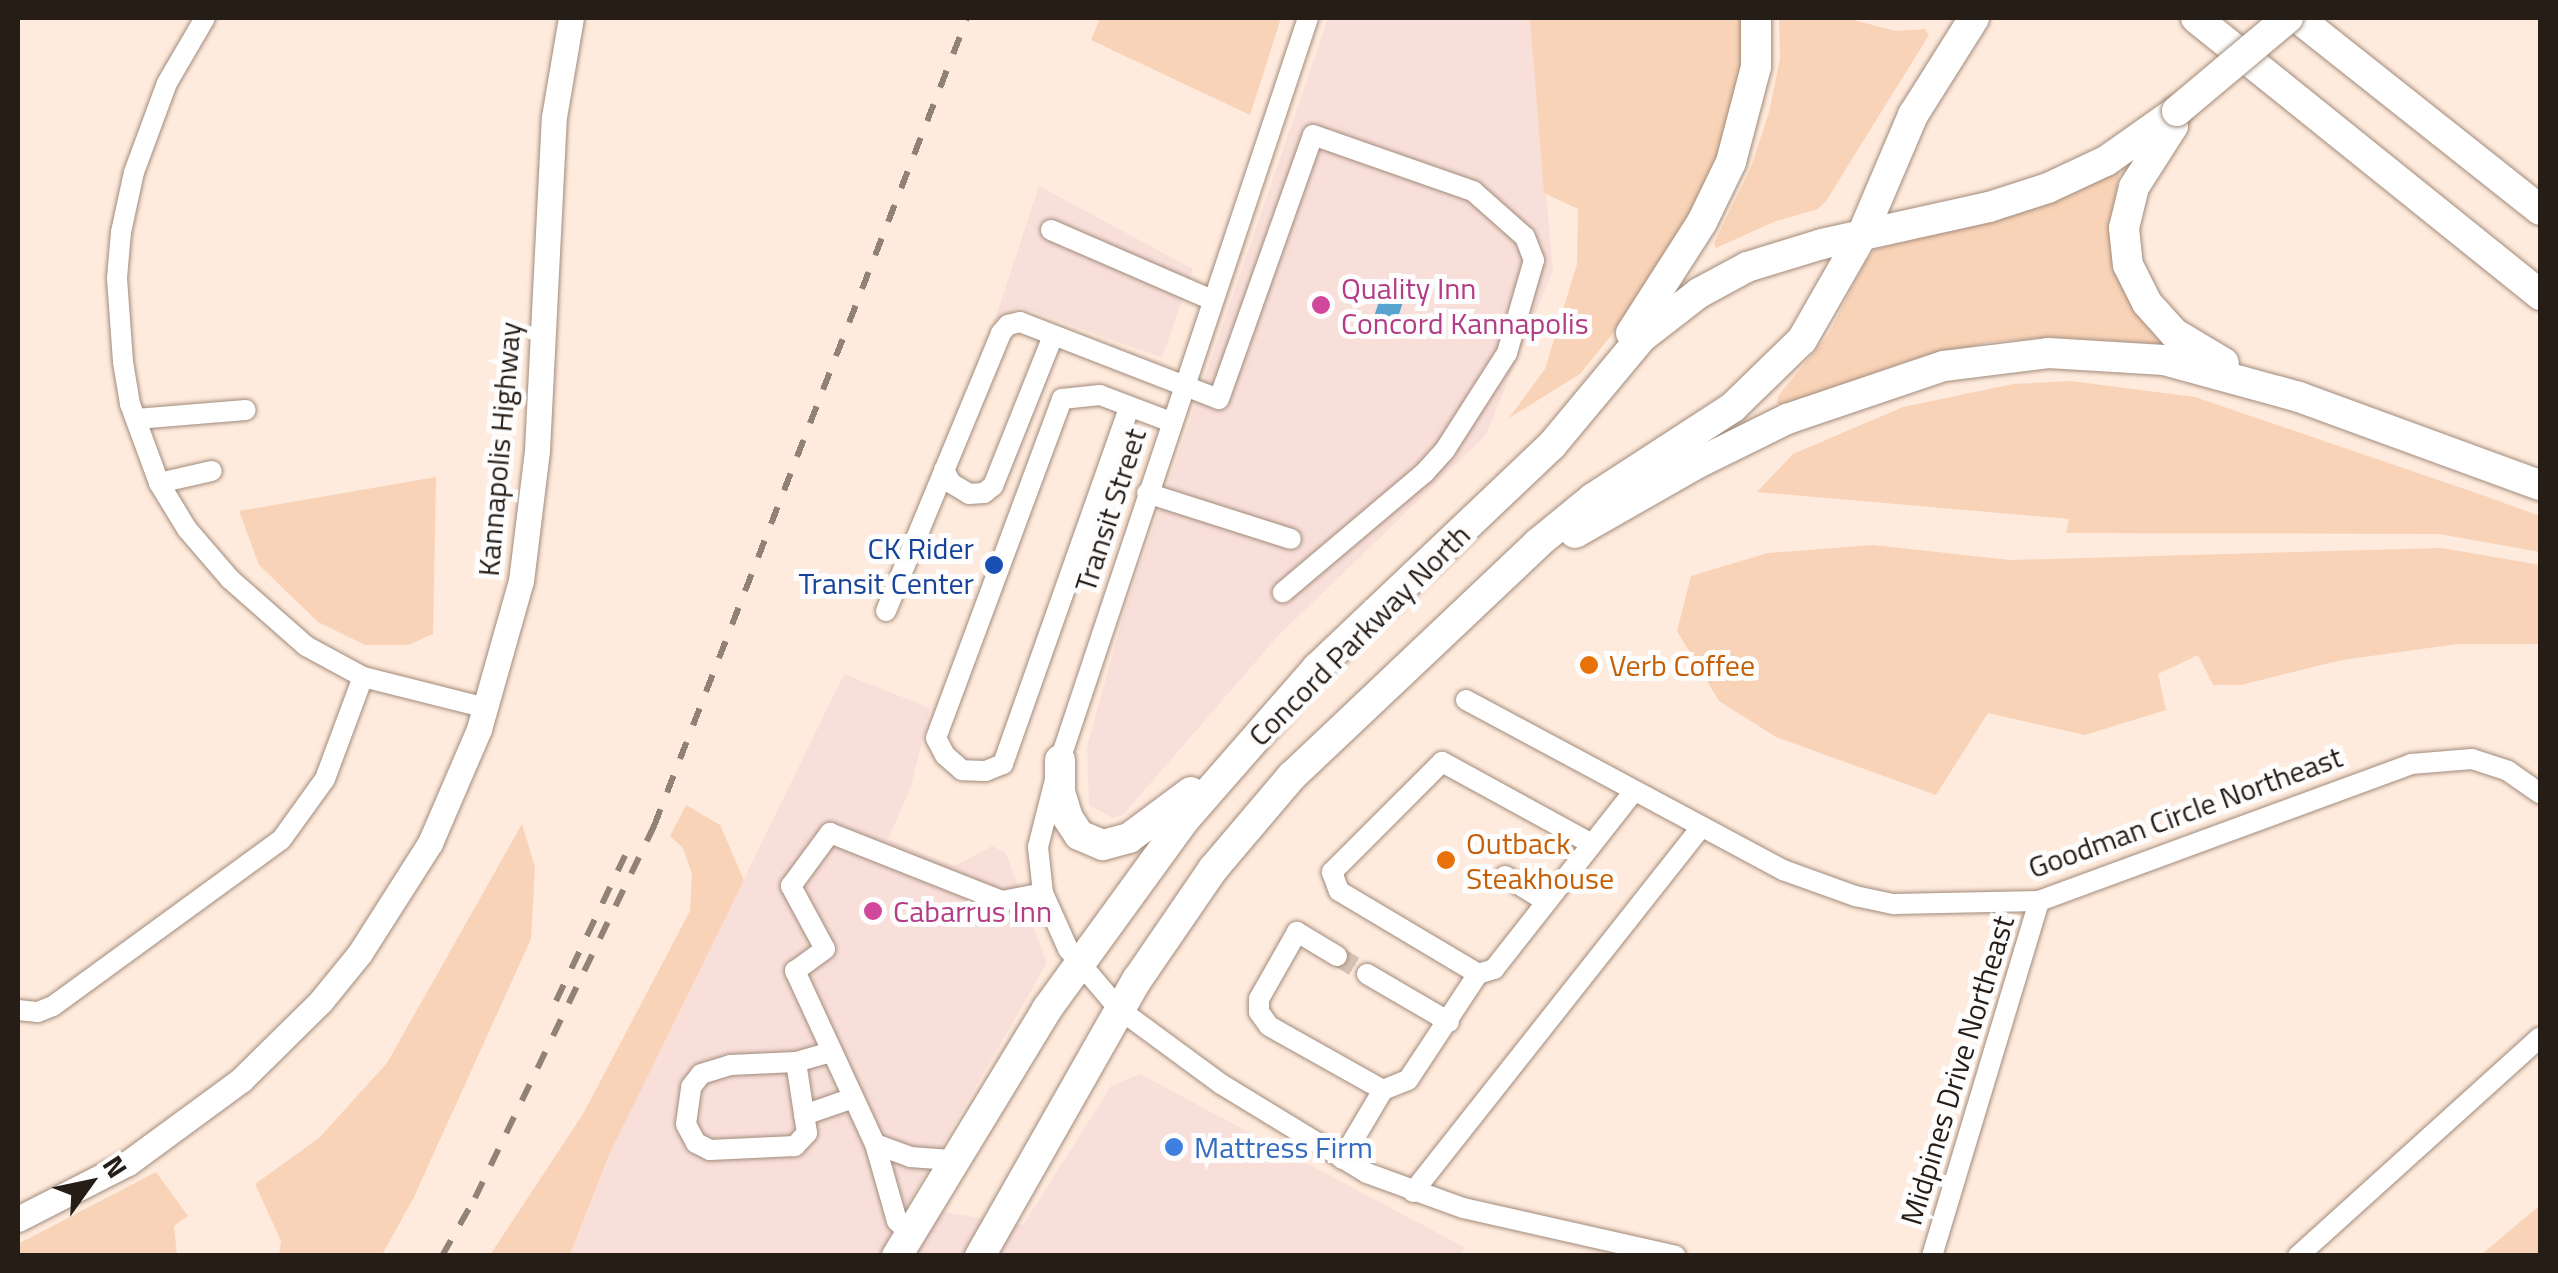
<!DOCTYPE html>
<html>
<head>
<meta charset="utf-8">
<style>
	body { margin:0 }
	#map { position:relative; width:2558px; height:1273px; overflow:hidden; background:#ffebdd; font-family:"Titillium Web",sans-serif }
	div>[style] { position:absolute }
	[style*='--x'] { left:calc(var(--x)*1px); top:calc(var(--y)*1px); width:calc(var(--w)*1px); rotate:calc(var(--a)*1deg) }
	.commercial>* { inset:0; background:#f9dfda }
	.green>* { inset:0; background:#f9d3b7 }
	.water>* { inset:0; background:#57a4cf; transform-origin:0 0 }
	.minor-tunnel>* { height:20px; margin-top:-10px; transform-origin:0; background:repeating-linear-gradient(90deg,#d4c2b5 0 20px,transparent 0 30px) }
	.roads { filter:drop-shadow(0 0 2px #a18b7b) drop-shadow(0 0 2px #a18b7b) }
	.minor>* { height:20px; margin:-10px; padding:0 10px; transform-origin:10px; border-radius:10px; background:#fff }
	.major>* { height:25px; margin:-12.5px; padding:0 12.5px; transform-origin:12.5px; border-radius:12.5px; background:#fff }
	.highway>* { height:30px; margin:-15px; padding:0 15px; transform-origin:15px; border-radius:15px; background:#fff }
	.rail>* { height:6px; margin-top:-3px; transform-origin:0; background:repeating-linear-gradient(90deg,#918278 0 18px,transparent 0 36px) }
	.bridges { filter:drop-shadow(0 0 2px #a18b7b) drop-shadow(0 0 2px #a18b7b) }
	.highway-bridge>* { height:30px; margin:-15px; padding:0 15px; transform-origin:15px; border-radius:15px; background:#fff }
	.dots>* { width:28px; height:28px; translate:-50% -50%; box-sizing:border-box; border:5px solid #fdfdfd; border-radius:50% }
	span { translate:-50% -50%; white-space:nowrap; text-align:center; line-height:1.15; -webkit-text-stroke:10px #fdfdfd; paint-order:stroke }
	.hotel-label { font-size:30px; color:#b23c85 }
	.left { translate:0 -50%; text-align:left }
	.street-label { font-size:30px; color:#261d17 }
	.transit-label { font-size:30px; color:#164399 }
	.right { translate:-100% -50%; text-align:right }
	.food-label { font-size:30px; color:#c56008 }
	.shop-label { font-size:30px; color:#366cbe }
	.frame { position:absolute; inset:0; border:20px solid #261d17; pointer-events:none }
	.north { position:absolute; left:40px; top:1133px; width:100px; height:100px; -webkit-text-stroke:8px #fdfdfd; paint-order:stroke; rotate:57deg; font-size:28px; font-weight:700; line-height:40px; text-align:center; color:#261d17 }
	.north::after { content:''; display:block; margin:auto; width:35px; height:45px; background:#261d17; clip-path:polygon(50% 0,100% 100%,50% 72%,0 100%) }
</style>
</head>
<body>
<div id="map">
	<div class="commercial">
		<div style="clip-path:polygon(1328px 18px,1530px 18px,1553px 270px,1486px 435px,1278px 636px,1123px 815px,1113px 818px,1089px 805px,1087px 747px,1123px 616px)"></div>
		<div style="clip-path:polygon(1039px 186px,1193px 269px,1162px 358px,1020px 307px,994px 322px)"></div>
		<div style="clip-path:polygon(844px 674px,930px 708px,911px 787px,888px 839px,955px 866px,992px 846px,1006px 853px,1047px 963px,907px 1206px,1023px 1225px,1111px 1086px,1140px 1074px,1464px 1247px,1461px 1256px,570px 1256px,609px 1155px)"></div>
	</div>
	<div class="green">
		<div style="clip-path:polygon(1100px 18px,1281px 18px,1250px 115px,1091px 40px)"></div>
		<div style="clip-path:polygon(1530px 18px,1749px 18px,1738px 149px,1626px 317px,1580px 374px,1509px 418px,1545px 369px,1577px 264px,1578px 209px,1544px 193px)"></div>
		<div style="clip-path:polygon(1779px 18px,1846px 18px,1896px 31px,1925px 29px,1929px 35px,1826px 201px,1818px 209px,1776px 221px,1716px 248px,1714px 243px,1751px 167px,1769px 112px,1780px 59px)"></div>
		<div style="clip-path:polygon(2115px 170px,2119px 173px,2111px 232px,2142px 318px,2161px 344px,2055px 337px,1991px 342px,1908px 361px,1784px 406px,1777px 403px,1778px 396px,1828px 335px,1865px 262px,1876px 249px,2014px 214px)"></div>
		<div style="clip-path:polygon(2071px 381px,2195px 397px,2485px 496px,2540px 516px,2540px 552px,2439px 534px,2066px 533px,2069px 519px,1757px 492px,1793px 454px,1903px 407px,2013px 384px)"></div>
		<div style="clip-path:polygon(436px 477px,433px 634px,408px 645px,365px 645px,318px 622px,259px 565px,239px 511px)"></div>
		<div style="clip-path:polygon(1873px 545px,2010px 560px,2442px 548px,2540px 565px,2540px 644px,2458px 644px,2342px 660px,2241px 685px,2213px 685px,2198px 655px,2158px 674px,2166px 710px,2085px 735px,1988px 713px,1936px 795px,1776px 737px,1719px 701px,1677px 631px,1691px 576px,1768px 553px)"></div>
		<div style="clip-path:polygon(686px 805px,720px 825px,744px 880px,609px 1155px,570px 1255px,490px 1255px,583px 1114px,690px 911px,692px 874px,683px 848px,670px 836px)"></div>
		<div style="clip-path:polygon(522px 824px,535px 867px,531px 939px,414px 1197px,382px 1255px,279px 1255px,281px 1241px,255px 1184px,319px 1138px,387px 1063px)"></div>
		<div style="clip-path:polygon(156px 1172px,188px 1216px,174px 1226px,177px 1255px,18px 1255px,18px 1244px)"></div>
		<div style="clip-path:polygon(2540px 1205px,2540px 1255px,2481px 1255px)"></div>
	</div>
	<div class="water">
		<div style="left:1384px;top:286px;width:23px;height:48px;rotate:18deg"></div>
	</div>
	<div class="minor-tunnel">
		<div style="--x:1337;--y:956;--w:35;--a:31"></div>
	</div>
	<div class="roads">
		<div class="minor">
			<div style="--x:205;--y:18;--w:75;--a:120.3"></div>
			<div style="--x:167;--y:83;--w:95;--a:110.3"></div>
			<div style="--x:134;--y:172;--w:61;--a:102.2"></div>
			<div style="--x:121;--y:232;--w:46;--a:95"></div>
			<div style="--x:117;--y:278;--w:84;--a:85.9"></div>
			<div style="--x:123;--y:362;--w:43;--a:80.5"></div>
			<div style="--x:130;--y:404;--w:84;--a:69.8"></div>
			<div style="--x:159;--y:483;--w:54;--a:58.7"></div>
			<div style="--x:187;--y:529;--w:66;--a:49.3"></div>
			<div style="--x:230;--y:579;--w:101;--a:41.4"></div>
			<div style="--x:306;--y:646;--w:65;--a:28.5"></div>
			<div style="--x:363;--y:677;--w:127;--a:14.1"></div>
			<div style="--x:1308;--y:18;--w:782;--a:108.48"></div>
			<div style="--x:1060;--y:760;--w:90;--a:104.2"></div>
			<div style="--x:1038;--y:847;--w:46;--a:83.8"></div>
			<div style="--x:1043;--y:893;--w:61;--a:65.9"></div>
			<div style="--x:1068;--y:949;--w:79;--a:49.6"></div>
			<div style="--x:1119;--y:1009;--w:127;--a:36.3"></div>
			<div style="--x:1221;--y:1084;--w:171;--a:31.4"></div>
			<div style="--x:1367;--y:1173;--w:102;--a:20"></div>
			<div style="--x:1463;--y:1208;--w:218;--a:12.7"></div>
			<div style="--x:1051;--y:230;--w:176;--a:23.5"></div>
			<div style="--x:1129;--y:408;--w:378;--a:109.5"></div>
			<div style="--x:1003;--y:764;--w:18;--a:158"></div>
			<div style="--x:986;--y:771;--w:24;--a:-178"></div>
			<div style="--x:962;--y:770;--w:23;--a:-139"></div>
			<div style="--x:945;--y:755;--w:19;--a:-118"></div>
			<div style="--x:936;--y:738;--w:362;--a:-69.6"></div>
			<div style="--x:1062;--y:399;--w:38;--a:-6"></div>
			<div style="--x:1100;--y:395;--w:76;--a:20.8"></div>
			<div style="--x:136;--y:419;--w:110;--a:-4.7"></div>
			<div style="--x:944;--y:470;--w:15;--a:62"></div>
			<div style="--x:951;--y:483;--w:21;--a:31"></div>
			<div style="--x:969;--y:494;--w:15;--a:-4"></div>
			<div style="--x:984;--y:493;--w:11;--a:-38"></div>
			<div style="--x:993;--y:486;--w:162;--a:-68.2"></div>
			<div style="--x:159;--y:483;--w:54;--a:-12.8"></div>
			<div style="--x:1147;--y:493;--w:151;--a:17.7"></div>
			<div style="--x:886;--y:611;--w:301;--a:-67.5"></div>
			<div style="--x:1001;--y:333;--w:11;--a:-49"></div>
			<div style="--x:1008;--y:325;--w:12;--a:-14"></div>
			<div style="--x:1020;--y:322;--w:213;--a:21.2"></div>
			<div style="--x:1219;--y:399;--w:280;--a:-70.4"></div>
			<div style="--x:1313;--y:135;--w:170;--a:19.3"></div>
			<div style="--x:1473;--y:191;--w:69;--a:41.5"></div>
			<div style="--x:1525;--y:237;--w:25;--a:69"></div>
			<div style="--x:1534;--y:260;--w:97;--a:106.2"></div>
			<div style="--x:1507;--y:353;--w:115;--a:122.6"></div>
			<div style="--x:1445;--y:450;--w:31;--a:132"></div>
			<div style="--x:1424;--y:473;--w:185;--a:139.8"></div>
			<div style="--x:1466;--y:700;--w:360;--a:28.2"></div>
			<div style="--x:1783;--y:870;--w:77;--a:19.9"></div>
			<div style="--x:1855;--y:896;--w:40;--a:12"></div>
			<div style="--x:1894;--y:904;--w:145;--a:-1.2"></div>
			<div style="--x:2039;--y:901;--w:396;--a:-20.2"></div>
			<div style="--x:2411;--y:764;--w:61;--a:-4.7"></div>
			<div style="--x:2472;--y:759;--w:38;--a:18"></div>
			<div style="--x:2508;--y:771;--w:39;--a:35"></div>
			<div style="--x:1592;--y:844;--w:171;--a:-151.3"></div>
			<div style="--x:1442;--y:762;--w:156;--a:135"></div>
			<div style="--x:1332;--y:872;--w:20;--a:70"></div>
			<div style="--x:1339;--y:891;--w:162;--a:30.8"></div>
			<div style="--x:1478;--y:974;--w:17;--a:-17"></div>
			<div style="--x:1494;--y:969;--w:226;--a:-51.8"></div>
			<div style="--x:1505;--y:876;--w:49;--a:31.8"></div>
			<div style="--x:1337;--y:956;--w:47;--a:-149"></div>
			<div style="--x:1297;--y:932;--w:77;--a:119.6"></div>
			<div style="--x:1259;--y:999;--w:13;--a:90"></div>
			<div style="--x:1259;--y:1012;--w:17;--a:54"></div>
			<div style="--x:1269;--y:1026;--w:131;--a:29.3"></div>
			<div style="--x:1383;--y:1090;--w:80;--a:120.7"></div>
			<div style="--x:1367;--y:974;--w:95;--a:30.3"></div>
			<div style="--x:18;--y:1010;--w:20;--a:6"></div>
			<div style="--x:38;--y:1012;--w:16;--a:-22"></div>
			<div style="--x:53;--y:1006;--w:282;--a:-36.1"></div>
			<div style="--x:281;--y:840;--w:75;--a:-54.2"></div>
			<div style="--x:325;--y:779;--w:109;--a:-69.6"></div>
			<div style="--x:796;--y:1062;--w:72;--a:81.2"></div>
			<div style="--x:807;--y:1133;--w:18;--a:133"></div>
			<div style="--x:795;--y:1146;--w:85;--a:177.3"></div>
			<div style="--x:710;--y:1150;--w:16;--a:-153"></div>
			<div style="--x:696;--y:1143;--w:21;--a:-118"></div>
			<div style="--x:686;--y:1124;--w:37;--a:-82"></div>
			<div style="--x:691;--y:1087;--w:16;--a:-52"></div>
			<div style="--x:701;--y:1074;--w:30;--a:-17"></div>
			<div style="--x:730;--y:1065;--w:66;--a:-2.6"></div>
			<div style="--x:796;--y:1062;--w:37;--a:-16"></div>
			<div style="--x:1383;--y:1090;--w:27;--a:-22"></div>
			<div style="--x:1408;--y:1080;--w:127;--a:-56.6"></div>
			<div style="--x:804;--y:1115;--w:52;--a:-19.1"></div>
			<div style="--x:875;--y:1144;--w:37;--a:20"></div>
			<div style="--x:910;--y:1157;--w:41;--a:4.2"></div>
			<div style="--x:1413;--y:1192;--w:465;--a:-51.7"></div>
			<div style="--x:909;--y:1233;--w:17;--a:-135"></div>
			<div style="--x:897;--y:1221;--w:80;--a:-105.9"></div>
			<div style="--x:875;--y:1144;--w:191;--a:-114.8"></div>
			<div style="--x:795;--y:971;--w:37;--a:-36"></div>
			<div style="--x:825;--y:949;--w:72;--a:-118.4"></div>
			<div style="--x:791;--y:886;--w:66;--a:-53.7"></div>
			<div style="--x:830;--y:833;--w:185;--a:21.6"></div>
			<div style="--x:1002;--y:901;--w:42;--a:-11"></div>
			<div style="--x:1932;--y:1256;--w:371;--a:-73.2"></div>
			<div style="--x:2298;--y:1256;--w:326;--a:-42.1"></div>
		</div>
		<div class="major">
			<div style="--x:18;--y:1219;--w:123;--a:-27"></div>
			<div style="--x:128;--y:1163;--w:140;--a:-36.3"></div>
			<div style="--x:241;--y:1080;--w:112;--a:-44.6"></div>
			<div style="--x:321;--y:1001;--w:62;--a:-50.9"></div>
			<div style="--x:360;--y:953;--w:130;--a:-57.5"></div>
			<div style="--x:430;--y:843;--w:124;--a:-66.7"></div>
			<div style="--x:479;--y:729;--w:154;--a:-74.2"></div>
			<div style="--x:521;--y:581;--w:132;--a:-83"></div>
			<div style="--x:537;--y:450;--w:333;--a:-87.1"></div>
			<div style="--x:554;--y:117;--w:100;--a:-80.3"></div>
		</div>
		<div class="highway">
			<div style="--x:2196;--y:18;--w:442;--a:38.8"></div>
			<div style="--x:2298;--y:18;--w:309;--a:38.4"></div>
			<div style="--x:2173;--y:126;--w:72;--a:122.6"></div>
			<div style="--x:2134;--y:187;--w:42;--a:103.7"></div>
			<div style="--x:2124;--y:228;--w:37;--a:84"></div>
			<div style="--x:2128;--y:265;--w:42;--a:63.4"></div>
			<div style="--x:2147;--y:303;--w:40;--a:48"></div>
			<div style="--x:2174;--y:333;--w:58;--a:31"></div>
			<div style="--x:1631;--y:333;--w:132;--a:-57.4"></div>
			<div style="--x:1702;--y:222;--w:67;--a:-64.2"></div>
			<div style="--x:1731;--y:162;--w:98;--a:-75.3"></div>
			<div style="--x:1756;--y:67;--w:49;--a:-90"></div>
			<div style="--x:1575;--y:533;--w:137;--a:-29.7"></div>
			<div style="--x:1694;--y:465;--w:104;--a:-26.3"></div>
			<div style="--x:1787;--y:419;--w:166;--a:-18.7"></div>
			<div style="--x:1944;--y:366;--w:105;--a:-7.1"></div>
			<div style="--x:2048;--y:353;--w:116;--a:3.5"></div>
			<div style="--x:2164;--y:360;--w:140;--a:15.3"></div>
			<div style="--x:2299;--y:397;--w:257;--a:20.1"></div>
			<div style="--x:1060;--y:760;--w:32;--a:90"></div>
			<div style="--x:1060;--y:792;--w:27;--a:73"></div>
			<div style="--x:1068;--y:818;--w:20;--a:57"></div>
			<div style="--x:1079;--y:835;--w:26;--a:23"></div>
			<div style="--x:1103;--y:845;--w:27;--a:-15"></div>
			<div style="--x:1129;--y:838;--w:77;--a:-36.6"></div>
			<div style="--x:897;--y:1256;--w:289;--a:-58.7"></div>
			<div style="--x:1047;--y:1009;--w:235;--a:-54"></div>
			<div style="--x:1185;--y:819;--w:201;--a:-48.8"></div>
			<div style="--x:1317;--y:668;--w:324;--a:-43.5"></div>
			<div style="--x:1552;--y:445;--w:139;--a:-50.2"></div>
			<div style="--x:1641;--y:338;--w:73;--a:-37.8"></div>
			<div style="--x:1699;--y:293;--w:55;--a:-28.4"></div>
			<div style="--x:1747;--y:267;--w:78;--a:-17"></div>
			<div style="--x:1822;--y:244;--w:171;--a:-12.5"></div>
			<div style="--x:1989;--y:207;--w:62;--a:-17.9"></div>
			<div style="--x:2048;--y:188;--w:64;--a:-25"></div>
			<div style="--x:2106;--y:161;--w:87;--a:-35.2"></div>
			<div style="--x:980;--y:1256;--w:318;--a:-60.4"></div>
			<div style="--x:1137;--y:980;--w:135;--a:-55.6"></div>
			<div style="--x:1213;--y:869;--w:122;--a:-49.7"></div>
			<div style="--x:1292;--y:776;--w:339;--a:-43.4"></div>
			<div style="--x:1538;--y:543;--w:71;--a:-39.3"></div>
			<div style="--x:1593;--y:498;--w:167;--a:-33"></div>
			<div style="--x:1733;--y:407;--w:96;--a:-44.2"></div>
			<div style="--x:1802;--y:340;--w:119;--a:-60.2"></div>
			<div style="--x:1861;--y:237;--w:133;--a:-66.9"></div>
			<div style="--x:1913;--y:115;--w:115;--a:-57.8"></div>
		</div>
	</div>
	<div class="rail">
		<div style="--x:556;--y:1001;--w:161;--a:-64.6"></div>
		<div style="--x:442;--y:1256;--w:67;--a:-60.4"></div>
		<div style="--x:475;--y:1198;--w:413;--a:-64.3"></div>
		<div style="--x:654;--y:826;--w:867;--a:-68.82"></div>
	</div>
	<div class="bridges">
		<div class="highway-bridge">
			<div style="--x:2177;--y:111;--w:145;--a:-40"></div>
		</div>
	</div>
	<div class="dots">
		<div style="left:1321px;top:305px;background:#d1479c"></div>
		<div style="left:994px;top:565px;background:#1a4fb4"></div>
		<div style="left:1589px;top:665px;background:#e8710a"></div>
		<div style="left:1446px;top:860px;background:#e8710a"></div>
		<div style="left:873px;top:911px;background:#d1479c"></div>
		<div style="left:1174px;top:1147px;background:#3f7fe0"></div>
	</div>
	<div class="hotel-label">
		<span class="left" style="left:1341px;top:305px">Quality Inn<br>Concord Kannapolis</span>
		<span class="left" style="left:893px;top:911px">Cabarrus Inn</span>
	</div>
	<div class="street-label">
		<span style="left:499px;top:449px;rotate:-85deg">Kannapolis Highway</span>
		<span style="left:1110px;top:510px;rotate:-72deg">Transit Street</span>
		<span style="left:1359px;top:635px;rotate:-45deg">Concord Parkway North</span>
		<span style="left:2185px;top:812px;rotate:-20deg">Goodman Circle Northeast</span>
		<span style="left:1957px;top:1070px;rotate:-73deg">Midpines Drive Northeast</span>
	</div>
	<div class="transit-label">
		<span class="right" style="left:974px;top:565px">CK Rider<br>Transit Center</span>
	</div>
	<div class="food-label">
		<span class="left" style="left:1609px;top:665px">Verb Coffee</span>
		<span class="left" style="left:1466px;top:860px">Outback<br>Steakhouse</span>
	</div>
	<div class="shop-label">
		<span class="left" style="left:1194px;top:1147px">Mattress Firm</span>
	</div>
	<div class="frame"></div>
	<div class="north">N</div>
</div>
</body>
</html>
